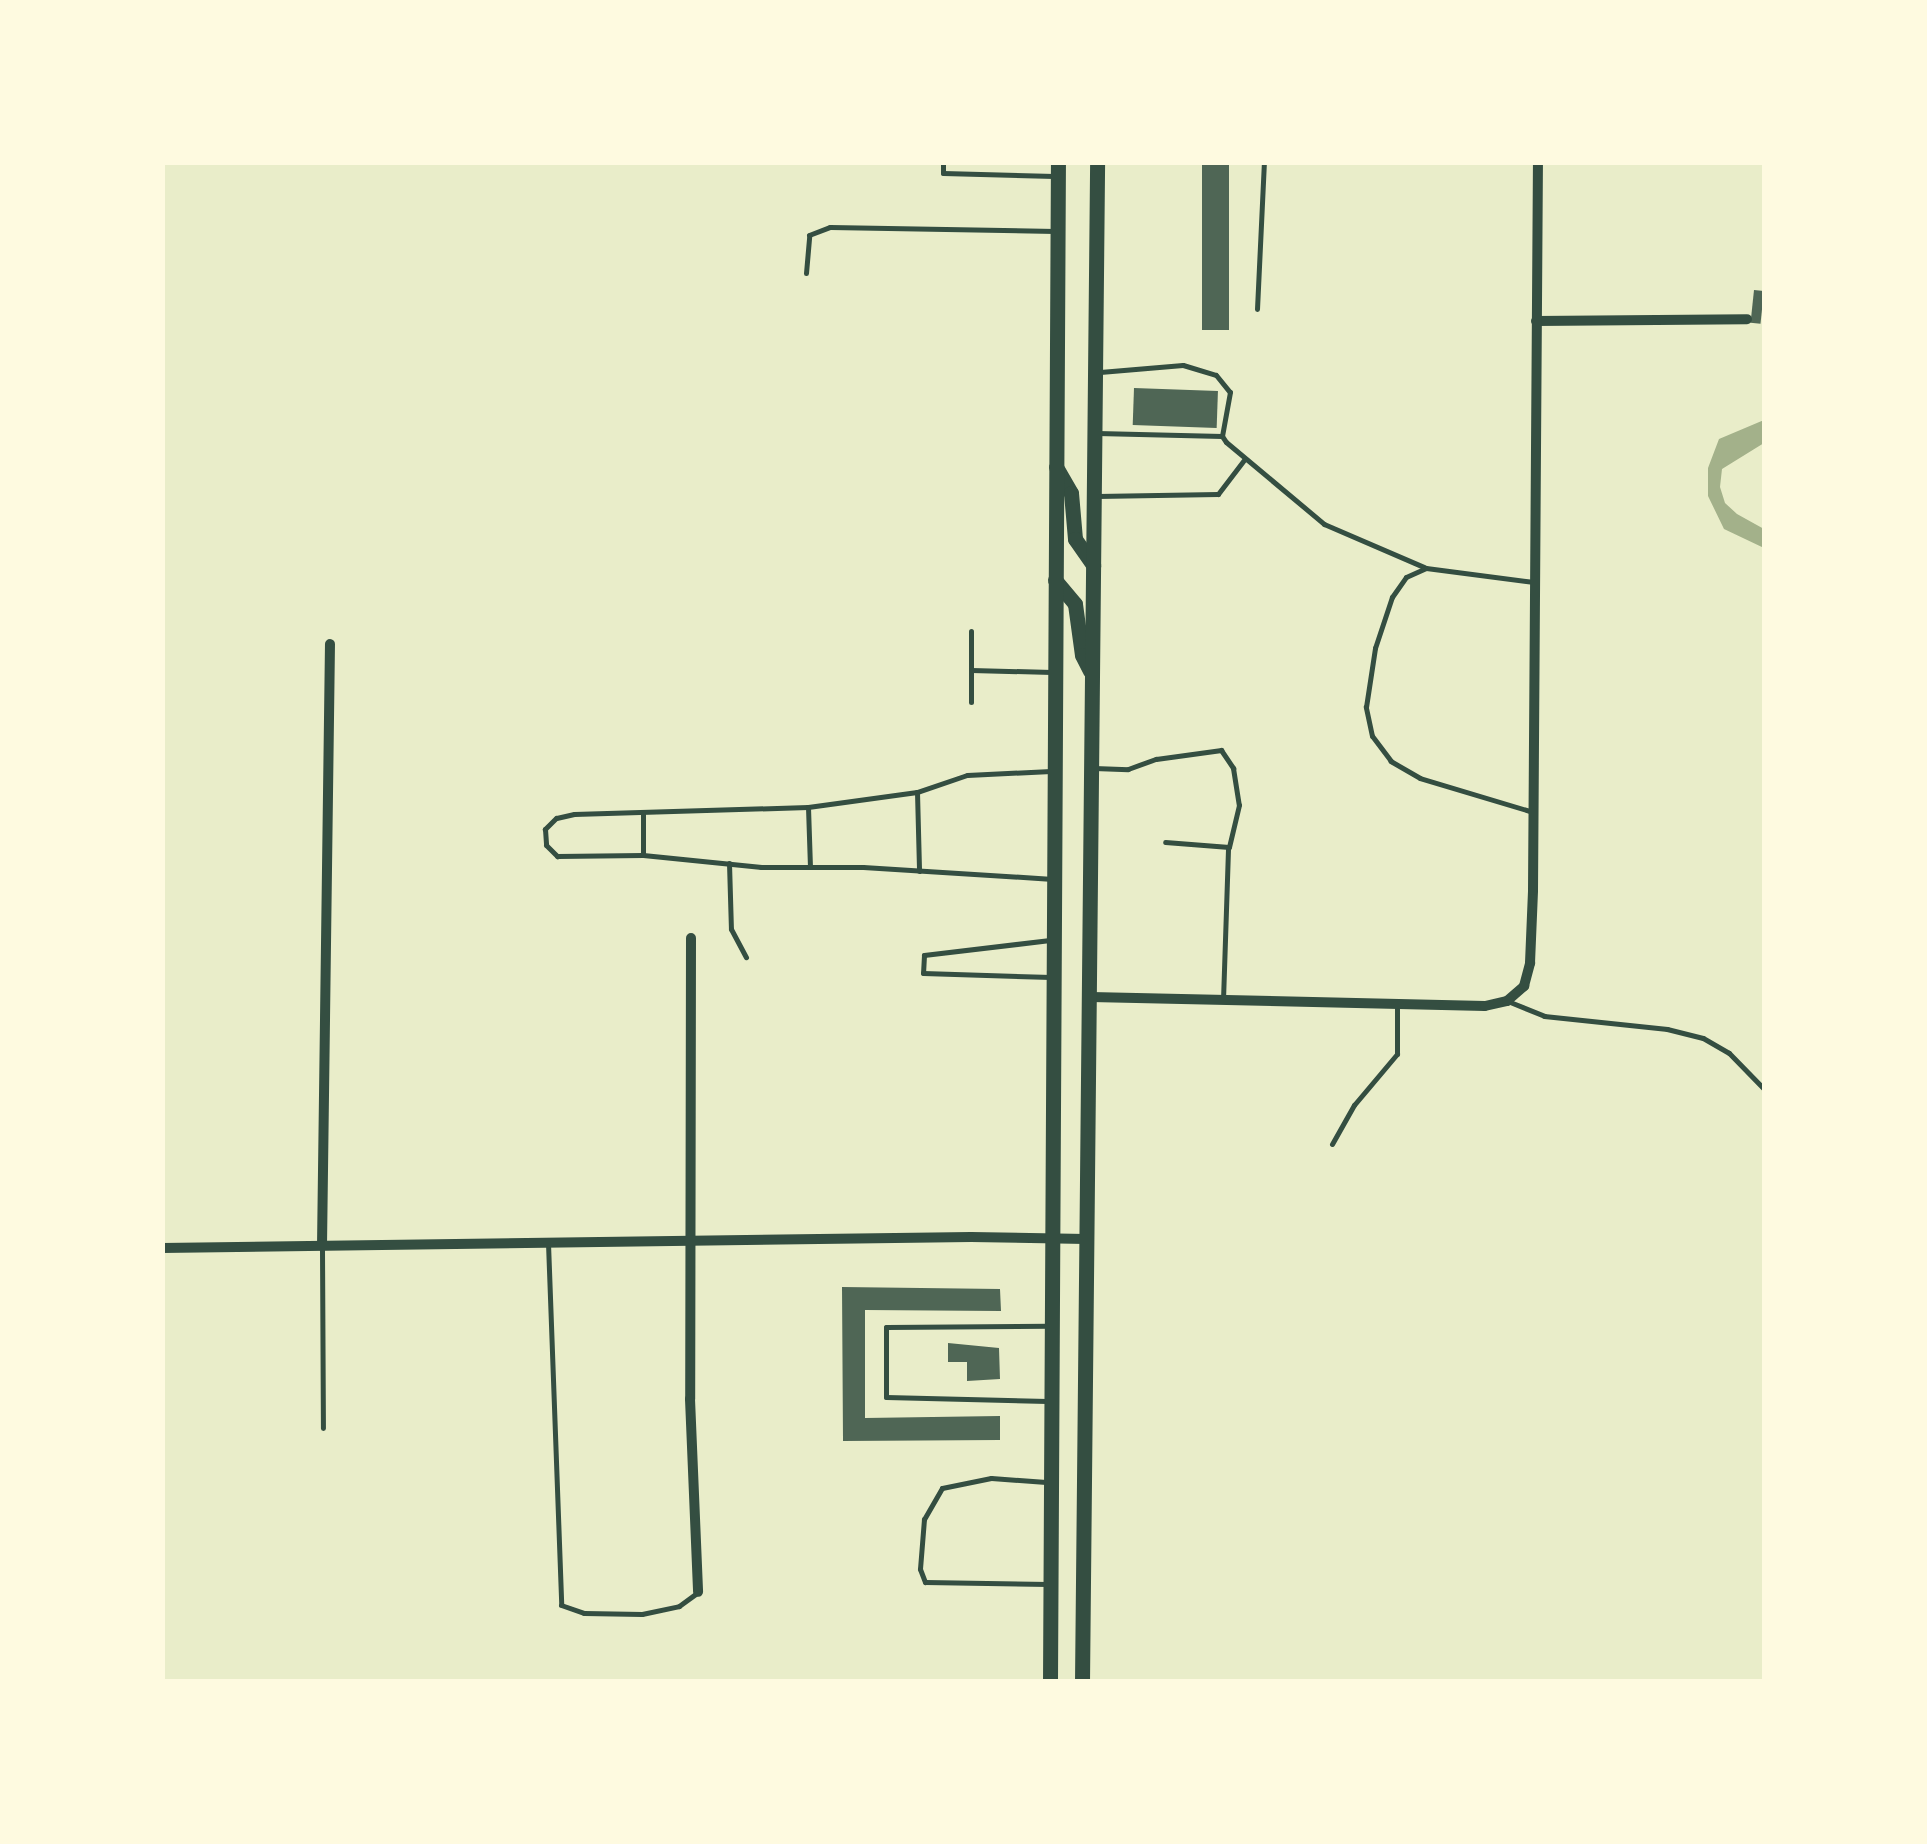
<!DOCTYPE html>
<html>
<head>
<meta charset="utf-8">
<style>
	body { margin:0 }
	#map { position:relative; width:1927px; height:1844px; overflow:hidden; background:#e9edc9; font-family:Jost,sans-serif }
	div>[style] { position:absolute }
	[style*='--x'] { left:calc(var(--x)*1px); top:calc(var(--y)*1px); width:calc(var(--w)*1px); rotate:calc(var(--a)*1deg) }
	.water>* { inset:0; background:#a3b18a }
	.building>* { inset:0; background:#4f6655; transform-origin:0 0 }
	.service>* { height:5px; margin:-2.5px; padding:0 2.5px; transform-origin:2.5px; border-radius:2.5px; background:#344e41 }
	.minor>* { height:10px; margin:-5px; padding:0 5px; transform-origin:5px; border-radius:5px; background:#344e41 }
	.primary>* { height:15px; margin:-7.5px; padding:0 7.5px; transform-origin:7.5px; border-radius:7.5px; background:#344e41 }
	span { translate:-50% -50%; white-space:nowrap; text-align:center; line-height:1.15; -webkit-text-stroke:10px #fefae0; paint-order:stroke }
	.frame { position:absolute; inset:0; border:165px solid #fefae0; pointer-events:none }
</style>
</head>
<body>
<div id="map">
	<div class="water">
		<div style="clip-path:polygon(1764px 420px,1764px 443px,1722px 469px,1720px 487px,1725px 503px,1737px 514px,1764px 529px,1764px 548px,1724px 529px,1708px 496px,1708px 468px,1719px 439px)"></div>
	</div>
	<div class="building">
		<div style="left:1202px;top:162px;width:27px;height:168px"></div>
		<div style="left:1754px;top:290px;width:10px;height:33px;rotate:6deg"></div>
		<div style="left:1134px;top:388px;width:84px;height:37px;rotate:2deg"></div>
		<div style="clip-path:polygon(842px 1287px,1000px 1289px,1001px 1311px,865px 1310px,865px 1418px,1000px 1416px,1000px 1440px,843px 1441px)"></div>
		<div style="clip-path:polygon(948px 1343px,999px 1348px,1000px 1379px,967px 1381px,967px 1362px,948px 1362px)"></div>
	</div>
	<div class="service">
		<div style="--x:943;--y:162;--w:11;--a:90"></div>
		<div style="--x:943;--y:173;--w:111;--a:1.5"></div>
		<div style="--x:806;--y:273;--w:38;--a:-85"></div>
		<div style="--x:809;--y:235;--w:22;--a:-21"></div>
		<div style="--x:830;--y:227;--w:225;--a:1"></div>
		<div style="--x:1257;--y:309;--w:147;--a:-87.3"></div>
		<div style="--x:1100;--y:372;--w:83;--a:-4.8"></div>
		<div style="--x:1183;--y:365;--w:34;--a:17"></div>
		<div style="--x:1216;--y:375;--w:22;--a:51"></div>
		<div style="--x:1230;--y:392;--w:45;--a:100.3"></div>
		<div style="--x:1222;--y:436;--w:7;--a:56"></div>
		<div style="--x:1226;--y:442;--w:128;--a:39.9"></div>
		<div style="--x:1324;--y:524;--w:109;--a:23.3"></div>
		<div style="--x:1097;--y:433;--w:125;--a:1.4"></div>
		<div style="--x:1097;--y:496;--w:121;--a:-0.9"></div>
		<div style="--x:1218;--y:494;--w:43;--a:-52.6"></div>
		<div style="--x:971;--y:631;--w:39;--a:90"></div>
		<div style="--x:971;--y:670;--w:81;--a:1.4"></div>
		<div style="--x:971;--y:702;--w:32;--a:-90"></div>
		<div style="--x:1094;--y:768;--w:34;--a:2"></div>
		<div style="--x:1128;--y:769;--w:30;--a:-20"></div>
		<div style="--x:1156;--y:759;--w:66;--a:-7.9"></div>
		<div style="--x:1221;--y:750;--w:22;--a:56"></div>
		<div style="--x:1233;--y:768;--w:37;--a:81"></div>
		<div style="--x:1239;--y:805;--w:43;--a:103.4"></div>
		<div style="--x:1229;--y:847;--w:64;--a:-175.5"></div>
		<div style="--x:1051;--y:771;--w:84;--a:177.3"></div>
		<div style="--x:967;--y:775;--w:53;--a:161.2"></div>
		<div style="--x:917;--y:792;--w:110;--a:172.2"></div>
		<div style="--x:808;--y:807;--w:234;--a:178.3"></div>
		<div style="--x:574;--y:814;--w:18;--a:167"></div>
		<div style="--x:556;--y:818;--w:16;--a:135"></div>
		<div style="--x:545;--y:829;--w:16;--a:86"></div>
		<div style="--x:546;--y:845;--w:16;--a:45"></div>
		<div style="--x:557;--y:856;--w:86;--a:-0.7"></div>
		<div style="--x:643;--y:855;--w:119;--a:5.8"></div>
		<div style="--x:761;--y:867;--w:102;--a:0"></div>
		<div style="--x:863;--y:867;--w:190;--a:3.6"></div>
		<div style="--x:917;--y:792;--w:79;--a:88.5"></div>
		<div style="--x:808;--y:807;--w:60;--a:88.1"></div>
		<div style="--x:1533;--y:812;--w:118;--a:-163.3"></div>
		<div style="--x:1420;--y:778;--w:34;--a:-150"></div>
		<div style="--x:1391;--y:761;--w:31;--a:-127"></div>
		<div style="--x:1372;--y:736;--w:30;--a:-102"></div>
		<div style="--x:1366;--y:707;--w:60;--a:-81.3"></div>
		<div style="--x:1375;--y:648;--w:54;--a:-71.6"></div>
		<div style="--x:1392;--y:597;--w:24;--a:-55"></div>
		<div style="--x:1406;--y:577;--w:22;--a:-24"></div>
		<div style="--x:1426;--y:568;--w:109;--a:7.4"></div>
		<div style="--x:643;--y:813;--w:42;--a:90"></div>
		<div style="--x:729;--y:863;--w:66;--a:88.3"></div>
		<div style="--x:731;--y:929;--w:32;--a:62"></div>
		<div style="--x:1050;--y:940;--w:127;--a:173.2"></div>
		<div style="--x:924;--y:955;--w:18;--a:93"></div>
		<div style="--x:923;--y:973;--w:128;--a:1.8"></div>
		<div style="--x:1223;--y:1000;--w:152;--a:-88.1"></div>
		<div style="--x:1510;--y:1002;--w:37;--a:22"></div>
		<div style="--x:1544;--y:1016;--w:124;--a:6"></div>
		<div style="--x:1667;--y:1029;--w:37;--a:14"></div>
		<div style="--x:1703;--y:1038;--w:30;--a:30"></div>
		<div style="--x:1729;--y:1053;--w:50;--a:45.8"></div>
		<div style="--x:1332;--y:1144;--w:45;--a:-60.6"></div>
		<div style="--x:1354;--y:1105;--w:67;--a:-49.9"></div>
		<div style="--x:1397;--y:1054;--w:49;--a:-90"></div>
		<div style="--x:548;--y:1243;--w:362;--a:87.9"></div>
		<div style="--x:561;--y:1605;--w:24;--a:19"></div>
		<div style="--x:584;--y:1613;--w:58;--a:1"></div>
		<div style="--x:642;--y:1614;--w:38;--a:-12"></div>
		<div style="--x:679;--y:1606;--w:24;--a:-36"></div>
		<div style="--x:322;--y:1249;--w:179;--a:89.7"></div>
		<div style="--x:1047;--y:1401;--w:161;--a:-178.6"></div>
		<div style="--x:886;--y:1397;--w:70;--a:-90"></div>
		<div style="--x:886;--y:1327;--w:163;--a:-0.4"></div>
		<div style="--x:1046;--y:1482;--w:55;--a:-175.8"></div>
		<div style="--x:991;--y:1478;--w:50;--a:168.5"></div>
		<div style="--x:942;--y:1488;--w:36;--a:120"></div>
		<div style="--x:924;--y:1519;--w:50;--a:94.6"></div>
		<div style="--x:920;--y:1569;--w:14;--a:69"></div>
		<div style="--x:925;--y:1582;--w:123;--a:0.9"></div>
	</div>
	<div class="minor">
		<div style="--x:1536;--y:321;--w:211;--a:-0.5"></div>
		<div style="--x:691;--y:938;--w:461;--a:90.1"></div>
		<div style="--x:690;--y:1399;--w:193;--a:87.6"></div>
		<div style="--x:1091;--y:997;--w:394;--a:1.3"></div>
		<div style="--x:1485;--y:1006;--w:23;--a:-13"></div>
		<div style="--x:1507;--y:1001;--w:23;--a:-41"></div>
		<div style="--x:1524;--y:986;--w:24;--a:-75"></div>
		<div style="--x:1530;--y:963;--w:73;--a:-87.6"></div>
		<div style="--x:1533;--y:890;--w:728;--a:-89.61"></div>
		<div style="--x:322;--y:1246;--w:602;--a:-89.24"></div>
		<div style="--x:162;--y:1248;--w:809;--a:-0.78"></div>
		<div style="--x:971;--y:1237;--w:115;--a:1"></div>
	</div>
	<div class="primary">
		<div style="--x:1056;--y:467;--w:30;--a:60"></div>
		<div style="--x:1071;--y:493;--w:46;--a:85"></div>
		<div style="--x:1075;--y:539;--w:32;--a:55"></div>
		<div style="--x:1055;--y:580;--w:31;--a:50"></div>
		<div style="--x:1075;--y:604;--w:51;--a:82.2"></div>
		<div style="--x:1082;--y:655;--w:18;--a:63"></div>
		<div style="--x:1050;--y:1682;--w:1520;--a:-89.7"></div>
		<div style="--x:1082;--y:1682;--w:1520;--a:-89.43"></div>
	</div>
	<div class="frame"></div>
</div>
</body>
</html>
